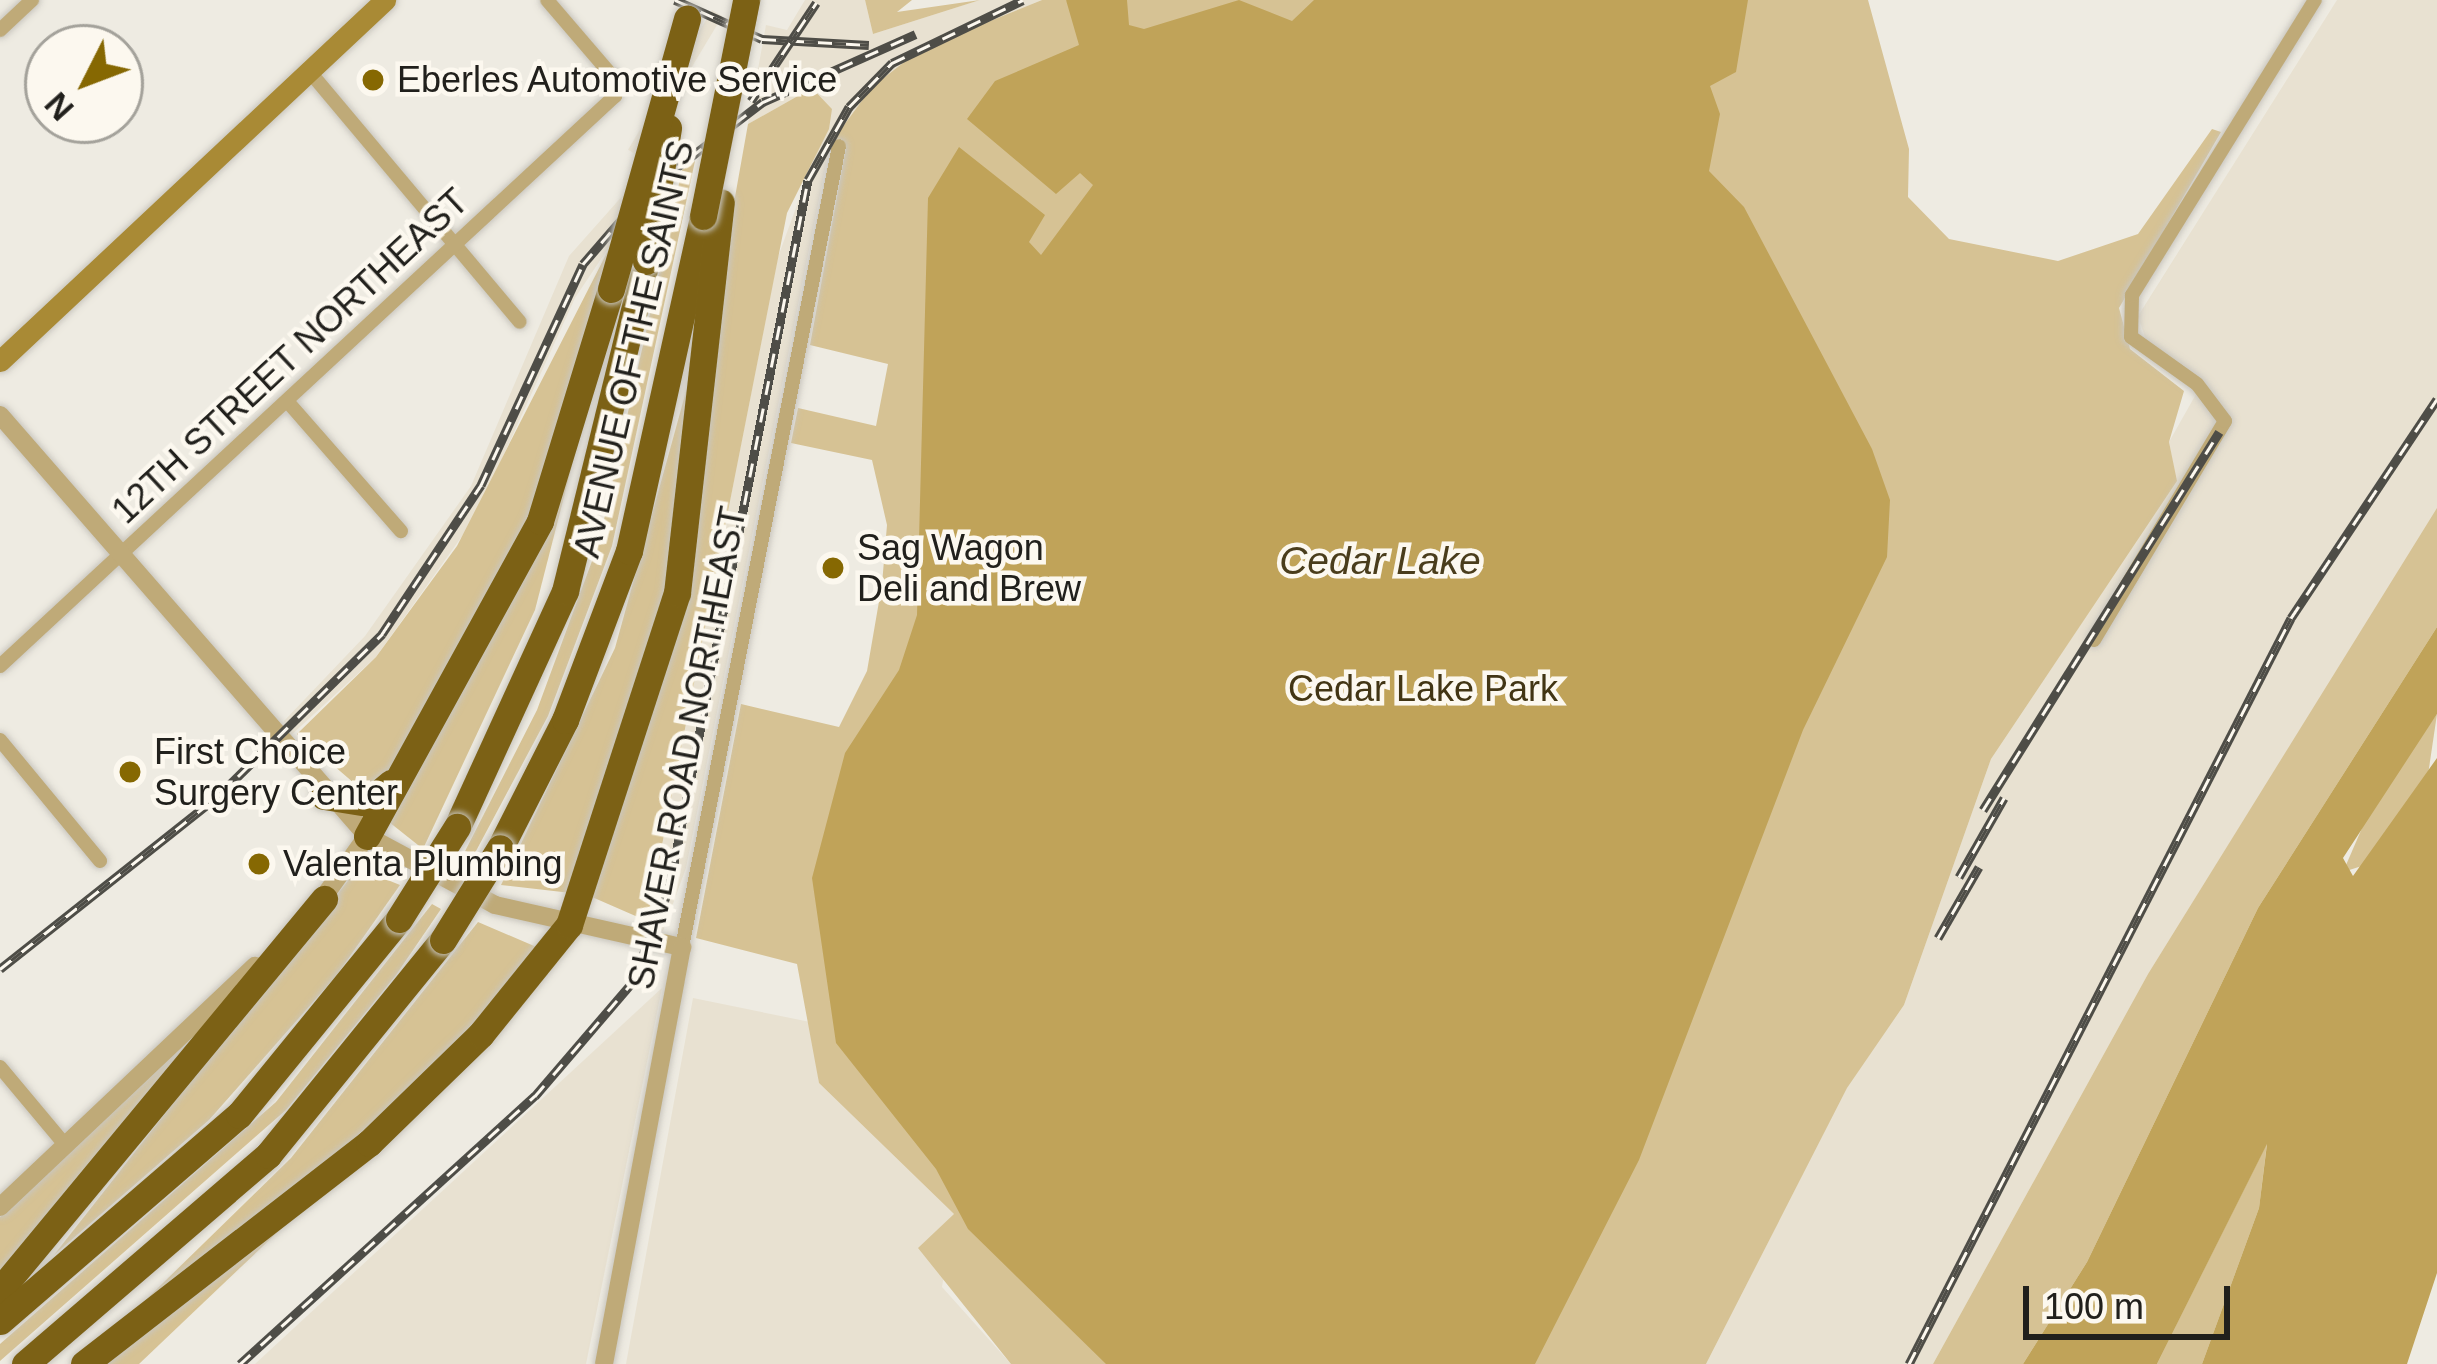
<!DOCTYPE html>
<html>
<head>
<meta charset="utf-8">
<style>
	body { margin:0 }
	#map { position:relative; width:2437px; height:1364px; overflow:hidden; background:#eeebe2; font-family:Arial,sans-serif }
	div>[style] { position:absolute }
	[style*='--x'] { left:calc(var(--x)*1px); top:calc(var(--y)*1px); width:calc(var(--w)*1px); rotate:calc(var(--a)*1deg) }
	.built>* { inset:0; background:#e8e1d1; transform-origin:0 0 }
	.green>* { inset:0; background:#d6c294 }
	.water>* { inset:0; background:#c0a359 }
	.roads { filter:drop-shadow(0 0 3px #c9c6be) drop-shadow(0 0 3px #c9c6be) }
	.minor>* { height:14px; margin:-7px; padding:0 7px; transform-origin:7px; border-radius:7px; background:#bfaa78 }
	.tertiary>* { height:18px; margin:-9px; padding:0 9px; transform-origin:9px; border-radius:9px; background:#bfaa78 }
	.secondary>* { height:21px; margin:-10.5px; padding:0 10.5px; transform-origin:10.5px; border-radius:10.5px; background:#a98a35 }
	.motorway>* { height:27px; margin:-13.5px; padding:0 13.5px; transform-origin:13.5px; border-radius:13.5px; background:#7c6115 }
	.rail>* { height:9px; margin-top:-4.5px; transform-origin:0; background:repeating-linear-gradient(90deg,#fcf8ef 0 14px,#4e4d47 0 28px); box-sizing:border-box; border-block:3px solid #4e4d47 }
	.bridges { filter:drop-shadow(0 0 3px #c9c6be) drop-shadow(0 0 3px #c9c6be) }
	.motorway-bridge>* { height:27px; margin:-13.5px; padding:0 13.5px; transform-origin:13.5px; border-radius:13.5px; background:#7c6115 }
	.dots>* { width:33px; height:33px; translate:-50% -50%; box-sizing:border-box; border:6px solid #fcf8ef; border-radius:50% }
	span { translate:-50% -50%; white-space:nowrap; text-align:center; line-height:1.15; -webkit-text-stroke:9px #fcf8ef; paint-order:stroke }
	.poi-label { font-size:36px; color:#21201c }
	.left { translate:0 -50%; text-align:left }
	.street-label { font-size:36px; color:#21201c }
	.park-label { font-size:36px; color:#423514 }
	.water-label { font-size:39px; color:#4a3d1c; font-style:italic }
	.north { position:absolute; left:24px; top:24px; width:120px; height:120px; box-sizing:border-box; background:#fcf8ef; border:3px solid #a4a29b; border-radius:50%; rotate:228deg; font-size:33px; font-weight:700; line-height:48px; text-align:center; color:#21201c }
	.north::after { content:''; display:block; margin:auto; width:42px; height:54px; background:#866802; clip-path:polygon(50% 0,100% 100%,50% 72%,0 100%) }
	.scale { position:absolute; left:2023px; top:1286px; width:207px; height:54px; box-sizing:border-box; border:6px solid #21201c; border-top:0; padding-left:15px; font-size:36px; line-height:42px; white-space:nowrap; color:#21201c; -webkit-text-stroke:9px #fcf8ef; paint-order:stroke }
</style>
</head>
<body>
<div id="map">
	<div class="built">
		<div style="clip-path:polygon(805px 0,865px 0,873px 34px,980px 0,1042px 0,921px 49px,872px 87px,830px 144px,686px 868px,663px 931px,646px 927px,778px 257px,832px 109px,812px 88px,748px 124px,766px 25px,787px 30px)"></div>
		<div style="clip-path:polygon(2337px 0,2437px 0,2437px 510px,2148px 974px,1933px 1364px,1706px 1364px,1847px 1087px,1904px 1005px,1991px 759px,2176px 481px,2169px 442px,2204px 380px,2147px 343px,2138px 316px)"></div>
		<div style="left:712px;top:10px;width:12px;height:163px;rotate:31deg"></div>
		<div style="clip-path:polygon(625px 193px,613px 241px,575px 298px,475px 518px,376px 657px,288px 738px,284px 721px,365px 636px,471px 486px,569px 256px)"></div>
		<div style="clip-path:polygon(662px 988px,586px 1364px,255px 1364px)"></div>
		<div style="clip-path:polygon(693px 998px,810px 1022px,819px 1083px,954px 1214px,942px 1287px,1011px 1364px,626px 1364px)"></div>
	</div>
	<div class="green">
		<div style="clip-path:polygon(865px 0,912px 0,897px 12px,980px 0,873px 34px)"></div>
		<div style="clip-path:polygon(1042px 0,1066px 0,1076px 15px,1127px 0,1868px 0,1909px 149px,1908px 197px,1949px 239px,2058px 261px,2138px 234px,2212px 129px,2221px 132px,2119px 308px,2130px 349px,2184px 391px,2169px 442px,2177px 481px,1991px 759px,1904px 1005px,1847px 1088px,1706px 1364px,1011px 1364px,918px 1248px,954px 1214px,819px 1083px,797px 964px,696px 938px,741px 704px,839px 727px,867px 671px,882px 584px,887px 525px,872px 460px,791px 443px,798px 408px,876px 426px,888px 364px,810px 345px,846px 148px,830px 144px,872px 87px,921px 49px)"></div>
		<div style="clip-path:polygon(812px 88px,832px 109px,829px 129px,787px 213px,647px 921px,592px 897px,635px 759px,748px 124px)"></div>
		<div style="clip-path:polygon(695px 161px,612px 546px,548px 716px,468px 866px,460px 861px,537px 710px,599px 542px,682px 170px)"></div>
		<div style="clip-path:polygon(613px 241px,537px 502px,385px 777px,362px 790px,297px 734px,376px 657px,457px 546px)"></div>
		<div style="clip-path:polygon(690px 377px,668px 595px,571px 893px,501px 885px,615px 648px)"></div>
		<div style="clip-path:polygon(579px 438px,535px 610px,423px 849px,384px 818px)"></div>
		<div style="clip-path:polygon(2437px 508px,2437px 627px,2258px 908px,2087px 1262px,2023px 1364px,1933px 1364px,2148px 974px)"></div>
		<div style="clip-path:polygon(2437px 714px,2428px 775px,2365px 865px,2343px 872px,2372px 805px)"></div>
		<div style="clip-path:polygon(358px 868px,400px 885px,336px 976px,209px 1120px,54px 1255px)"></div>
		<div style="clip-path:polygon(432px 904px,441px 909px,396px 975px,286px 1110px,0 1361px,0 1344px,276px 1102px)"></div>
		<div style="clip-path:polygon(478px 922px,541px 949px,403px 1104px,117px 1328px,291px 1158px)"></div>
		<div style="clip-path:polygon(201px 1028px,0 1278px,0 1217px)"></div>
		<div style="clip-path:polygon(2267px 1143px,2259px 1208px,2202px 1364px,2157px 1364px)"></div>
		<div style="clip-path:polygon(284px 1226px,139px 1364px,99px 1364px)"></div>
	</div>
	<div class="water">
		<div style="clip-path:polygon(1066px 0,1127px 0,1129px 25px,1144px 29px,1239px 0,1292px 21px,1314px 0,1748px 0,1736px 72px,1710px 86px,1720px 114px,1709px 171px,1744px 207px,1872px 449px,1890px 500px,1887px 557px,1803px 730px,1639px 1160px,1535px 1364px,1106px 1364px,968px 1229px,936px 1169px,836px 1043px,812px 878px,845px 753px,899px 670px,917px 615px,928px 198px,959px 147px,1045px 215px,1029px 242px,1041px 255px,1093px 185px,1080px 173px,1056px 194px,967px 119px,995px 81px,1079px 45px)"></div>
		<div style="clip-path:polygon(2437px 627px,2437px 714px,2343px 858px,2353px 876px,2437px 758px,2437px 1273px,2407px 1364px,2202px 1364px,2259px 1208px,2267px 1144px,2157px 1364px,2023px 1364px,2087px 1262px,2258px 908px)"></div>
	</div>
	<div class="roads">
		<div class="minor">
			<div style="--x:0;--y:30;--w:44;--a:-43.2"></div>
			<div style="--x:310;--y:72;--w:326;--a:50"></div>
			<div style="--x:287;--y:401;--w:173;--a:48.8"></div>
			<div style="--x:2094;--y:640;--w:255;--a:-59.1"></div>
			<div style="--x:2225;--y:421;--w:46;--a:-127.1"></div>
			<div style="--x:2197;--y:384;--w:81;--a:-144.5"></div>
			<div style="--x:2131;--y:337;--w:42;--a:-88.6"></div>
			<div style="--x:2132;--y:295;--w:347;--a:-58.2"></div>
			<div style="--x:0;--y:666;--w:839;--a:-42.83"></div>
			<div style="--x:615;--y:96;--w:19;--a:-96"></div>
			<div style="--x:613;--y:77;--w:101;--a:-130.6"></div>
			<div style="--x:0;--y:740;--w:157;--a:50.4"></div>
			<div style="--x:682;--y:947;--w:816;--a:-78.91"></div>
			<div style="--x:0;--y:1067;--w:103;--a:50.1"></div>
		</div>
		<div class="tertiary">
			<div style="--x:0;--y:415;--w:559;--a:48.92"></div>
			<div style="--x:367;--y:836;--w:145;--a:28.3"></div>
			<div style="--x:495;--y:905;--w:192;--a:12.7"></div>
			<div style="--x:682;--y:947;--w:424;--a:100.6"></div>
			<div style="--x:318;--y:905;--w:85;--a:-54.6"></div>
			<div style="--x:0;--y:1207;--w:351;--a:-43.4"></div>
		</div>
		<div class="secondary">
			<div style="--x:0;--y:361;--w:528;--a:-43.16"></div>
		</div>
		<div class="motorway">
			<div style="--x:324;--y:796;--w:44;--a:9.2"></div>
			<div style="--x:367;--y:803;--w:31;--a:-40"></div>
			<div style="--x:457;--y:827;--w:260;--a:-65.4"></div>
			<div style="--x:565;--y:591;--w:340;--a:-76.2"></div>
			<div style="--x:367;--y:836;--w:359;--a:-61.2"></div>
			<div style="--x:540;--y:521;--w:243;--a:-73"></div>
			<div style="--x:500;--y:848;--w:144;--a:-63.1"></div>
			<div style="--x:565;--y:720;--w:181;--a:-69.3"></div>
			<div style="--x:629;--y:551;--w:343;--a:-77.5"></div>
			<div style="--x:0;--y:1290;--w:508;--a:-50.35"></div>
			<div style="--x:0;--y:1321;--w:316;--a:-40.8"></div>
			<div style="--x:239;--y:1115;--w:253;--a:-50.8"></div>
			<div style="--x:25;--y:1364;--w:321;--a:-40.7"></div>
			<div style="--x:268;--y:1155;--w:277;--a:-50.9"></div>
			<div style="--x:84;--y:1364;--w:361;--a:-37.8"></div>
			<div style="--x:369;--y:1143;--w:156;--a:-44.2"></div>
			<div style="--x:481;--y:1034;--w:140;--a:-51.1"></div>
			<div style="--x:569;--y:925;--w:349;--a:-72"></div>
			<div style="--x:677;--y:593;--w:393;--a:-83.6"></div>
		</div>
	</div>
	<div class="rail">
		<div style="--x:675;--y:0;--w:95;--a:24.1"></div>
		<div style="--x:762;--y:39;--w:107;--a:3.2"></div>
		<div style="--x:751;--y:101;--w:118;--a:-56.4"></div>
		<div style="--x:1983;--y:810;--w:446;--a:-58"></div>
		<div style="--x:1959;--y:877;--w:91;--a:-60.3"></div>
		<div style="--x:1938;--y:938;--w:82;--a:-60"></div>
		<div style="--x:0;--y:969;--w:278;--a:-38.4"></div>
		<div style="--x:218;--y:796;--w:231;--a:-44.6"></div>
		<div style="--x:382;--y:634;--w:179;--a:-56.4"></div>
		<div style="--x:481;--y:485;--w:243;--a:-65.2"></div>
		<div style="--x:583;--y:264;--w:96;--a:-49.2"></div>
		<div style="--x:646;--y:191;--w:147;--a:-37.3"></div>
		<div style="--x:763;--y:102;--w:167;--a:-24"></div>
		<div style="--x:240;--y:1364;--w:399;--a:-42.3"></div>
		<div style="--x:535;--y:1096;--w:149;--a:-49.4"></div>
		<div style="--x:632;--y:983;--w:101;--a:-68.5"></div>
		<div style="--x:669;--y:889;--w:722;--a:-78.91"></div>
		<div style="--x:808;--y:180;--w:84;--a:-60.7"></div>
		<div style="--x:849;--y:107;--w:62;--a:-45.7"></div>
		<div style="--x:892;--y:63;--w:145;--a:-25.7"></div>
		<div style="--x:1909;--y:1364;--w:838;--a:-62.88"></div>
		<div style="--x:2291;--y:618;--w:263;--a:-56.3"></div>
	</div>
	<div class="bridges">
		<div class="motorway-bridge">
			<div style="--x:703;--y:216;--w:220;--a:-78.7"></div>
			<div style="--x:646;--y:261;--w:135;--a:-80.6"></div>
			<div style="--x:611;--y:289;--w:281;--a:-74.3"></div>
			<div style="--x:399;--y:919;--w:109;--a:-57.8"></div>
			<div style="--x:443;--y:940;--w:108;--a:-58.2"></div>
		</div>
	</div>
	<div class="dots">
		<div style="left:373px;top:80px;background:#866802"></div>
		<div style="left:833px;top:568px;background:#866802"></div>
		<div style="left:130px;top:772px;background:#866802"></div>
		<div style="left:259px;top:864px;background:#866802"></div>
	</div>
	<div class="poi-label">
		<span class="left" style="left:397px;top:80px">Eberles Automotive Service</span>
		<span class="left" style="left:857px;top:568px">Sag Wagon<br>Deli and Brew</span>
		<span class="left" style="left:154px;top:772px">First Choice<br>Surgery Center</span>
		<span class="left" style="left:283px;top:864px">Valenta Plumbing</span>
	</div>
	<div class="street-label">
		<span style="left:634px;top:349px;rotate:-77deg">AVENUE OF THE SAINTS</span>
		<span style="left:290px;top:356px;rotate:-43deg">12TH STREET NORTHEAST</span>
		<span style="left:687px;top:748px;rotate:-79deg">SHAVER ROAD NORTHEAST</span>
	</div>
	<div class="park-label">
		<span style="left:1423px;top:689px">Cedar Lake Park</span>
	</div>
	<div class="water-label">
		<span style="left:1380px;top:561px">Cedar Lake</span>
	</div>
	<div class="north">N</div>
	<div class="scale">100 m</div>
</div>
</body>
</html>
